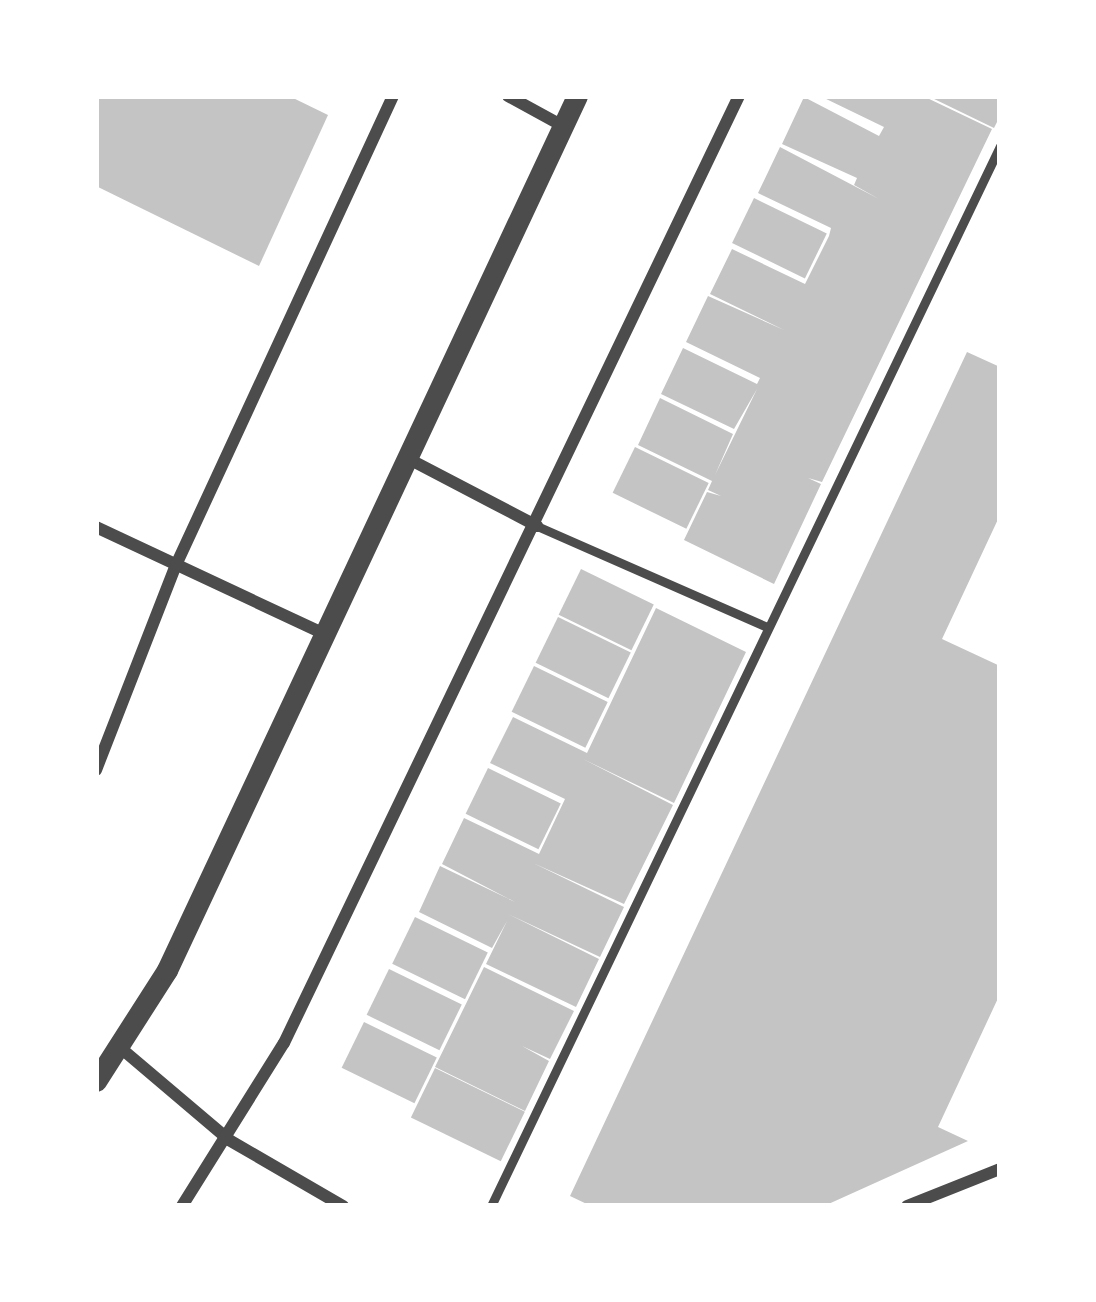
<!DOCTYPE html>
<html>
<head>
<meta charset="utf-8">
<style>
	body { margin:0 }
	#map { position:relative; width:1096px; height:1302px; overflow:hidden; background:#fff; font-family:"Open Sans",sans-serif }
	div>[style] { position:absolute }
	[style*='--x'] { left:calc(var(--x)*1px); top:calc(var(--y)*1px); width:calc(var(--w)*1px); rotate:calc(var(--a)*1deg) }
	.building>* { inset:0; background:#c4c4c4; transform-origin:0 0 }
	.service>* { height:9px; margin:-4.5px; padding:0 4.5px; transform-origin:4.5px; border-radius:4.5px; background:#4c4c4c }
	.minor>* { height:12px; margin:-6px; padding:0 6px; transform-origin:6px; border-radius:6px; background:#4c4c4c }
	.tertiary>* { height:21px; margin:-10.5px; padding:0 10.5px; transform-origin:10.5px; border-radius:10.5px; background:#4c4c4c }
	span { translate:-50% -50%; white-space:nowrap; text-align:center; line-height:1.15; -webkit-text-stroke:10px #fff; paint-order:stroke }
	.frame { position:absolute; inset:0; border:99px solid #fff; pointer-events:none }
</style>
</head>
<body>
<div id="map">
	<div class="building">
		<div style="clip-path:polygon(96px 96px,289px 96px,328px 115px,259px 266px,96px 186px)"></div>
		<div style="clip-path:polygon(820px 96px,923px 96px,992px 129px,822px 482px,808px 478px,821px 484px,774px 584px,684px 540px,707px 492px,721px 496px,708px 490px,712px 481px,638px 445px,660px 398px,733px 434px,715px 475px,757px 389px,734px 429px,661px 394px,683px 348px,757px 384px,760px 378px,686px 342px,708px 296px,784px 330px,710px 294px,732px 249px,805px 284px,829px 236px,831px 228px,758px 193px,780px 147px,879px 199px,854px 185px,857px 178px,782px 144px,804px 97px,879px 136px,884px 127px)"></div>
		<div style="clip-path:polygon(928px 96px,1000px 96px,1000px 116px,994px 128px)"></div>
		<div style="left:754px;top:198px;width:81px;height:50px;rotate:26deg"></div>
		<div style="clip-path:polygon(967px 352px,1000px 367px,1000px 515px,942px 639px,1000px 666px,1000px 994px,938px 1127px,968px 1141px,824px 1206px,591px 1206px,570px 1196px)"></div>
		<div style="left:635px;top:447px;width:82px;height:51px;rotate:26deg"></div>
		<div style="left:581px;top:569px;width:81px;height:51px;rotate:26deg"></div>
		<div style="clip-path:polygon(656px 608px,746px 652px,674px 803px,583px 759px,673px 805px,624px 904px,533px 863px,624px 907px,600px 957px,508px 914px,599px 959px,576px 1007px,486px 964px,507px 921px,492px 948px,419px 912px,440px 866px,515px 902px,442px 864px,464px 818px,539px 854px,565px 799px,490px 763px,513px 717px,587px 753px)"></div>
		<div style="left:558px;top:617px;width:81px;height:51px;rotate:26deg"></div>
		<div style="left:534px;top:666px;width:82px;height:51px;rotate:26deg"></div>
		<div style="left:488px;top:768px;width:81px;height:51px;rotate:26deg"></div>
		<div style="left:415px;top:917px;width:81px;height:52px;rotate:26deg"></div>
		<div style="clip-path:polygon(484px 967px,574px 1011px,550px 1059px,522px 1046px,549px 1061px,525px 1111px,435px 1067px)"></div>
		<div style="left:389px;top:969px;width:81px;height:51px;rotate:26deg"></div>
		<div style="left:364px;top:1022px;width:81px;height:51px;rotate:26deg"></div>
		<div style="left:435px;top:1068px;width:100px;height:55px;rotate:26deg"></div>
	</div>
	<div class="service">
		<div style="--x:537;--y:526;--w:249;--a:23.7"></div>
		<div style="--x:491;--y:1206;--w:1176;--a:-64.35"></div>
	</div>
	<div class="minor">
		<div style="--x:508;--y:96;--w:63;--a:28.6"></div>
		<div style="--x:407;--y:458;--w:147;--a:27.6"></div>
		<div style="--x:96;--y:527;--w:247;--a:25.1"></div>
		<div style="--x:96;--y:770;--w:220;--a:-68.7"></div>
		<div style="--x:176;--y:565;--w:517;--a:-65.17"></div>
		<div style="--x:123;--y:1050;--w:139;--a:40.3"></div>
		<div style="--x:229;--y:1140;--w:132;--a:30.1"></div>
		<div style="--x:182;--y:1206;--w:192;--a:-58"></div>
		<div style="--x:284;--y:1043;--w:1051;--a:-64.34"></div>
		<div style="--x:907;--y:1206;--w:100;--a:-21.7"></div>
	</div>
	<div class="tertiary">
		<div style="--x:96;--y:1081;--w:132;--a:-57.4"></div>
		<div style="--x:167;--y:970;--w:965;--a:-64.87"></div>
	</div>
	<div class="frame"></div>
</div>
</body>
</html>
